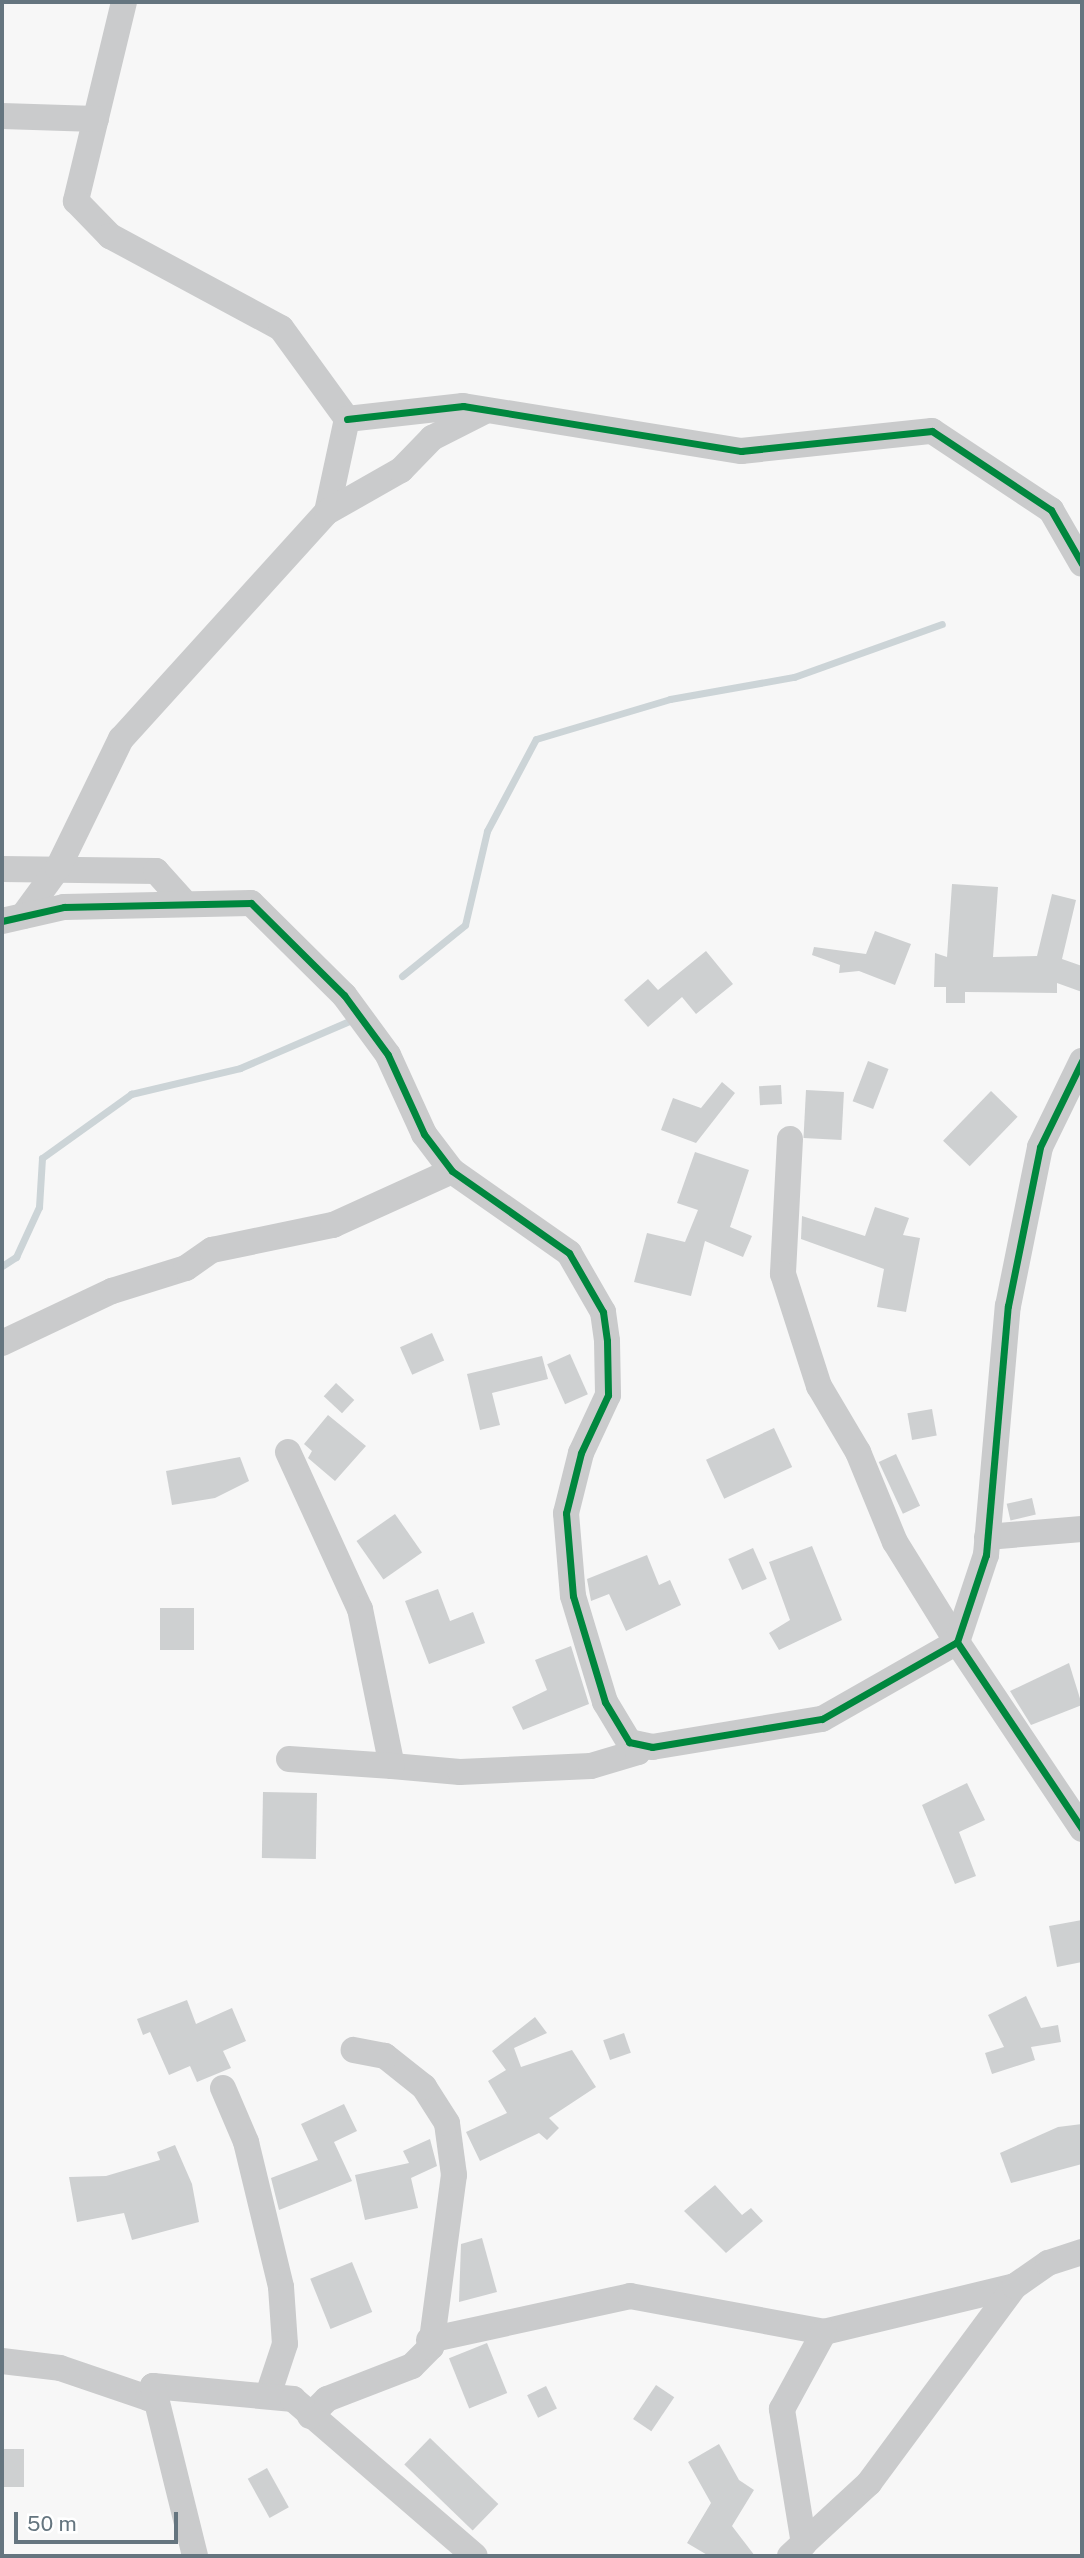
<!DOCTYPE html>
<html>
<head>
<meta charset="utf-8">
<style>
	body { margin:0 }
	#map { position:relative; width:1084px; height:2558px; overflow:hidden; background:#f7f7f7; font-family:"Public Sans",sans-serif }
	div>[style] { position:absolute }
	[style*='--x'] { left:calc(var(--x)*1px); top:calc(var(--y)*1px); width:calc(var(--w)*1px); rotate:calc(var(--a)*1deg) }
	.stream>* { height:7px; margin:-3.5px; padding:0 3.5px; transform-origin:3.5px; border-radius:3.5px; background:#ccd4d7 }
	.building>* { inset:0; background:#ced0d1; transform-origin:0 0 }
	.minor>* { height:26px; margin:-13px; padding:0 13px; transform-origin:13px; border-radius:13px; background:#cacbcc }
	.cycleway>* { height:7px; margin:-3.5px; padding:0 3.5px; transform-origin:3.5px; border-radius:3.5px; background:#00873e }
	span { translate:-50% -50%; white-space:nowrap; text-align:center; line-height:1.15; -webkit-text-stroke:7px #fff; paint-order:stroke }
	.frame { position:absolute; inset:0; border:4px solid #65757f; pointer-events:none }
	.scale { position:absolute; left:14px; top:2512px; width:164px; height:32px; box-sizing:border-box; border:4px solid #65757f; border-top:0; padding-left:9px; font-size:21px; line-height:24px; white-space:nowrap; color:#65757f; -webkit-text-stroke:5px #fff; paint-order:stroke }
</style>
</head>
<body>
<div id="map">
	<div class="stream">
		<div style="--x:402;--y:976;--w:81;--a:-39"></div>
		<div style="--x:465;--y:925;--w:97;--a:-76.8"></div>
		<div style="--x:487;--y:831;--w:104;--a:-62"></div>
		<div style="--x:536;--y:739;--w:140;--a:-16.6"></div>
		<div style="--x:670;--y:699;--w:126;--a:-10.1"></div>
		<div style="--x:794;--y:677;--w:157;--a:-19.7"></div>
		<div style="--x:2;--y:1266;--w:17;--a:-33"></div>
		<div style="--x:16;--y:1257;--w:55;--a:-65.3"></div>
		<div style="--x:39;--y:1207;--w:49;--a:-86.5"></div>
		<div style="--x:42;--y:1158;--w:110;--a:-35.7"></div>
		<div style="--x:131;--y:1094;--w:112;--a:-13.4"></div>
		<div style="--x:240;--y:1068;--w:126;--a:-23.3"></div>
	</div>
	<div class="building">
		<div style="clip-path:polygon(952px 884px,998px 887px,993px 957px,1037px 956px,1052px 894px,1076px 900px,1062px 959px,1082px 966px,1082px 992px,1057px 983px,1057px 993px,965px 992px,965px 1003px,946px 1003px,946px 987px,934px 987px,935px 953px,947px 957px)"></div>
		<div style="clip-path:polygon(875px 931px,911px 944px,895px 985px,859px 971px,839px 973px,840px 965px,812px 955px,814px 947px,866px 954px)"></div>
		<div style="clip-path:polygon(706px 951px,733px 984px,696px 1014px,682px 997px,648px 1027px,624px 1000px,648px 979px,658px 990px)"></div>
		<div style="left:868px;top:1061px;width:22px;height:43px;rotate:21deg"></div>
		<div style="clip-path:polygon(722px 1082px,735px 1093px,696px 1143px,661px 1130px,673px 1098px,701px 1108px)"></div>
		<div style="left:781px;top:1085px;width:19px;height:22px;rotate:87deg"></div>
		<div style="left:806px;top:1090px;width:38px;height:48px;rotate:3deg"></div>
		<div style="left:991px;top:1091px;width:37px;height:69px;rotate:44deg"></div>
		<div style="clip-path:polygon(695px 1152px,749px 1170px,730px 1227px,752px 1236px,743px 1257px,705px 1241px,691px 1296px,634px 1282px,647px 1233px,685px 1242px,698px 1210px,677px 1203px)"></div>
		<div style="clip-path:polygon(875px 1207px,909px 1218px,903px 1235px,920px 1238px,906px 1312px,877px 1307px,884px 1269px,801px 1239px,802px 1216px,865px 1236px)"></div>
		<div style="left:432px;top:1333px;width:30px;height:35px;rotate:66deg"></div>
		<div style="left:570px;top:1354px;width:44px;height:25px;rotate:66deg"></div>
		<div style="clip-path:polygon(542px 1356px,548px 1379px,492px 1393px,500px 1425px,480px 1430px,467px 1374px)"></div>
		<div style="left:336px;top:1383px;width:25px;height:18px;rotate:43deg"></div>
		<div style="left:932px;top:1409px;width:27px;height:25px;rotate:80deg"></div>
		<div style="clip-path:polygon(328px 1415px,366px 1446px,335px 1481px,308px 1458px,312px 1451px,304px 1444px)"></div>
		<div style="left:774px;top:1428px;width:43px;height:75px;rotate:65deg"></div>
		<div style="left:896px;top:1454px;width:57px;height:19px;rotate:65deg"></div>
		<div style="clip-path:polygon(240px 1457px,249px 1481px,215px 1498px,172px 1505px,166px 1471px)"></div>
		<div style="left:1032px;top:1498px;width:17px;height:26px;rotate:77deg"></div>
		<div style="left:395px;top:1514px;width:47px;height:47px;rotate:55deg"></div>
		<div style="clip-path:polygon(812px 1546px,842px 1620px,779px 1650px,769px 1633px,790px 1620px,769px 1562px)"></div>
		<div style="left:753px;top:1548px;width:34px;height:27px;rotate:66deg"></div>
		<div style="clip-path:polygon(647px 1555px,659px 1585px,670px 1580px,681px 1605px,626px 1631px,609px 1594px,591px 1601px,587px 1579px)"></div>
		<div style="clip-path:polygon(438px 1589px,450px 1621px,473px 1612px,485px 1643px,429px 1664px,405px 1601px)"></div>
		<div style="left:160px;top:1608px;width:34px;height:42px"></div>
		<div style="clip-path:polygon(571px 1646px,589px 1704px,523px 1730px,512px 1707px,547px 1690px,535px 1660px)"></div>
		<div style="clip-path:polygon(1069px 1663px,1082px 1705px,1031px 1725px,1010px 1691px)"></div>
		<div style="clip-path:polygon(967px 1783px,985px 1820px,959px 1832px,976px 1876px,955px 1884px,922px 1805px)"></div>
		<div style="left:263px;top:1792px;width:54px;height:66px;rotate:1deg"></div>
		<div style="clip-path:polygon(1082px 1920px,1082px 1962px,1057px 1967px,1049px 1926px)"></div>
		<div style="clip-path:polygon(1026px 1996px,1041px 2028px,1058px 2025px,1061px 2042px,1031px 2047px,1035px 2060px,992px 2074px,985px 2053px,1004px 2047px,988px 2015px)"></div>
		<div style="clip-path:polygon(187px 2000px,196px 2024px,232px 2008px,246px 2041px,223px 2051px,231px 2068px,197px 2082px,190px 2066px,169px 2075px,150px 2032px,143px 2035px,137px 2019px)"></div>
		<div style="clip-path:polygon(535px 2017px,547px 2033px,514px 2048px,521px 2067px,572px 2050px,596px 2087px,549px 2118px,559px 2128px,547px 2140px,539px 2133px,480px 2161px,466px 2132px,507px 2113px,488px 2081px,506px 2070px,492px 2051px)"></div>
		<div style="left:624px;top:2033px;width:21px;height:22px;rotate:71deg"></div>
		<div style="clip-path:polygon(344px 2104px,357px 2131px,334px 2142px,352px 2181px,279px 2210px,271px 2178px,318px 2160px,301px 2124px)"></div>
		<div style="clip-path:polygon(1082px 2124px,1082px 2164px,1011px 2183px,1000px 2153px,1058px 2127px)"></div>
		<div style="clip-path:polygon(430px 2139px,437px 2166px,411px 2178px,418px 2208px,365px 2220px,355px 2175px,409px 2163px,403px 2151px)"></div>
		<div style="clip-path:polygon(175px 2145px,192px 2184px,199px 2222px,132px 2240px,124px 2213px,77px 2222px,69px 2177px,106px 2176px,160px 2160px,157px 2152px)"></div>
		<div style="clip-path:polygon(715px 2185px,742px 2215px,751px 2208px,763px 2221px,726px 2253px,684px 2211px)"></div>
		<div style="clip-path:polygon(482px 2238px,497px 2292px,459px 2302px,461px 2244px)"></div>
		<div style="left:352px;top:2262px;width:54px;height:45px;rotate:68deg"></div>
		<div style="left:487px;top:2343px;width:54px;height:41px;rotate:68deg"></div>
		<div style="left:656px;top:2385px;width:22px;height:41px;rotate:34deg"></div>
		<div style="left:546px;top:2386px;width:25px;height:21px;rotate:64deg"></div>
		<div style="left:430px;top:2438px;width:95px;height:37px;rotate:44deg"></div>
		<div style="clip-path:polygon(719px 2444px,739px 2480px,754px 2490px,732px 2526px,755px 2556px,709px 2556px,687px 2543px,711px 2503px,688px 2462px)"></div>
		<div style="left:2px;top:2449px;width:22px;height:38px"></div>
		<div style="left:267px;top:2468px;width:45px;height:22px;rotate:61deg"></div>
	</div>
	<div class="minor">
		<div style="--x:124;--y:2;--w:205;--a:103.6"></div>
		<div style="--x:76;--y:201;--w:49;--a:45.8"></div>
		<div style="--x:110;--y:236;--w:194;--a:28.3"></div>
		<div style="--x:281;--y:328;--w:112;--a:54"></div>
		<div style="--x:2;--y:116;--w:94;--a:1.8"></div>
		<div style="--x:347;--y:419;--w:117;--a:-6.4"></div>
		<div style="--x:463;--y:406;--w:282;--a:9.2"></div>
		<div style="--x:741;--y:451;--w:192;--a:-6"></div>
		<div style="--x:932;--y:431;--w:143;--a:33.6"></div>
		<div style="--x:1051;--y:510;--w:62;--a:60.1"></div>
		<div style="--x:327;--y:512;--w:95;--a:-77.9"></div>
		<div style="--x:2;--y:869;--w:154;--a:0.7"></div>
		<div style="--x:156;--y:871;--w:39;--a:48"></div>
		<div style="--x:23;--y:916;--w:59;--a:-53.9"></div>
		<div style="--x:58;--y:868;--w:144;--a:-64"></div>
		<div style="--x:121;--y:739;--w:307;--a:-47.8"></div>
		<div style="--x:327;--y:512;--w:85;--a:-29.6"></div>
		<div style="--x:401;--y:470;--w:45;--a:-45.9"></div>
		<div style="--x:432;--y:438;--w:57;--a:-27"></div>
		<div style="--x:2;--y:921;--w:64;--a:-12.7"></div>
		<div style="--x:64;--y:907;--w:187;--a:-1.2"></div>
		<div style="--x:251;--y:903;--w:131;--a:44.7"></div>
		<div style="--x:344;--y:995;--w:74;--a:53.7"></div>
		<div style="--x:388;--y:1055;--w:87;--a:65.5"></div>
		<div style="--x:424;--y:1134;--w:46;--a:52.9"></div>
		<div style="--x:452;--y:1171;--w:143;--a:35"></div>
		<div style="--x:569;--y:1253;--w:68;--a:60"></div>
		<div style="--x:603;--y:1312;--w:29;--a:82"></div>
		<div style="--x:607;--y:1341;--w:54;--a:88.9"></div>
		<div style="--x:608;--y:1395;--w:64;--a:115"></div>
		<div style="--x:581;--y:1453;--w:62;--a:104"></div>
		<div style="--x:566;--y:1513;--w:83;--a:85.2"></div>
		<div style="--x:573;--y:1596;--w:111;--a:73.2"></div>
		<div style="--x:605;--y:1702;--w:47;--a:59"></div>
		<div style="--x:629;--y:1742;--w:24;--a:12"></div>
		<div style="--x:652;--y:1747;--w:172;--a:-9.4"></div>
		<div style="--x:822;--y:1719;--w:155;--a:-29.7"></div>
		<div style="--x:957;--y:1642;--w:225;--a:56.2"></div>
		<div style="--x:790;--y:1139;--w:135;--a:93"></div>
		<div style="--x:783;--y:1274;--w:118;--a:72.2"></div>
		<div style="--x:819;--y:1386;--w:77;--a:59.4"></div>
		<div style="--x:858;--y:1452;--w:97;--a:67.7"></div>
		<div style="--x:895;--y:1542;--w:118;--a:58.2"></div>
		<div style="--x:2;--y:1343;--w:122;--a:-25.3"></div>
		<div style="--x:112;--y:1291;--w:77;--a:-17.3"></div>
		<div style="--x:186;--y:1268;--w:32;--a:-35"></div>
		<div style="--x:212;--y:1250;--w:124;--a:-11.7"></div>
		<div style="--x:333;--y:1225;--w:131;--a:-24.4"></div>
		<div style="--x:288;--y:1452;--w:173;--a:65.4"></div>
		<div style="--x:360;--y:1609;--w:160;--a:78.5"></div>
		<div style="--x:392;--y:1766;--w:68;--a:5"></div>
		<div style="--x:460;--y:1772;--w:131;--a:-2.6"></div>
		<div style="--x:591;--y:1766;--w:49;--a:-16.6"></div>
		<div style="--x:638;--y:1752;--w:6;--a:-99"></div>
		<div style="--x:987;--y:1537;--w:95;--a:-4.8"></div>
		<div style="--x:957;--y:1642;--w:92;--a:-71.6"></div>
		<div style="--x:986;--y:1555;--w:250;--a:-85"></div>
		<div style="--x:1008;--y:1306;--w:162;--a:-78.6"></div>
		<div style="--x:1040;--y:1147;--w:96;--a:-64"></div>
		<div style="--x:289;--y:1759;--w:103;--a:3.9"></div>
		<div style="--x:223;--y:2088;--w:59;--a:66.9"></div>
		<div style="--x:246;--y:2142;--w:149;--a:76.4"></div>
		<div style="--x:281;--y:2287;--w:57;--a:86"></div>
		<div style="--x:285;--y:2344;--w:51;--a:108.4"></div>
		<div style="--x:429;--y:2340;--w:206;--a:-12.3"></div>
		<div style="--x:630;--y:2296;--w:197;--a:10.5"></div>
		<div style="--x:824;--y:2332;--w:196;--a:-13.5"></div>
		<div style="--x:2;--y:2361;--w:58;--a:6.9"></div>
		<div style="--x:60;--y:2368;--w:93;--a:18.8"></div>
		<div style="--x:148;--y:2398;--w:13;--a:-67"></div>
		<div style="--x:153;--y:2386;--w:141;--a:5.3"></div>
		<div style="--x:293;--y:2399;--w:240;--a:40.8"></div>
		<div style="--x:153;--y:2386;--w:175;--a:76.1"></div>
		<div style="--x:310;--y:2416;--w:24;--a:-45"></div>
		<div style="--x:327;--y:2399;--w:91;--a:-21.2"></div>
		<div style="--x:412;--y:2366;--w:27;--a:-45"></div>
		<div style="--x:431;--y:2347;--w:174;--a:-82.4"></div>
		<div style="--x:454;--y:2175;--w:52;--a:-97.7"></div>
		<div style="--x:447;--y:2123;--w:43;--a:-122.6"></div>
		<div style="--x:424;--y:2087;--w:50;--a:-141.5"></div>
		<div style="--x:385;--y:2056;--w:32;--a:-169"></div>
		<div style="--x:804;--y:2544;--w:137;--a:-99.3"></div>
		<div style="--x:782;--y:2409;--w:88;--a:-61.4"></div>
		<div style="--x:790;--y:2556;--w:108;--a:-42.7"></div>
		<div style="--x:869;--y:2483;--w:245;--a:-53.5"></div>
		<div style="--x:1015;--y:2286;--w:40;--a:-34.9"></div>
		<div style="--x:1048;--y:2263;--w:36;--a:-18"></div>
	</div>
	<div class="cycleway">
		<div style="--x:347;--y:419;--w:117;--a:-6.4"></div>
		<div style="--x:463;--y:406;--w:282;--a:9.2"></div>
		<div style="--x:741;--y:451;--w:192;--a:-6"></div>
		<div style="--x:932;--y:431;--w:143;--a:33.6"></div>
		<div style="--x:1051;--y:510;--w:62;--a:60.1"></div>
		<div style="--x:2;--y:921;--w:64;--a:-12.7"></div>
		<div style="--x:64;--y:907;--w:187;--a:-1.2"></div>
		<div style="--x:251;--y:903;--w:131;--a:44.7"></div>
		<div style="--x:344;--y:995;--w:74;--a:53.7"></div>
		<div style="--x:388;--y:1055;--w:87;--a:65.5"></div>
		<div style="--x:424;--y:1134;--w:46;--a:52.9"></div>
		<div style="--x:452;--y:1171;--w:143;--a:35"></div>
		<div style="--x:569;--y:1253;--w:68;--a:60"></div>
		<div style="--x:603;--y:1312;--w:29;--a:82"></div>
		<div style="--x:607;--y:1341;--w:54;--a:88.9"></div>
		<div style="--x:608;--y:1395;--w:64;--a:115"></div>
		<div style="--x:581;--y:1453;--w:62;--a:104"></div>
		<div style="--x:566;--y:1513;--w:83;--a:85.2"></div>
		<div style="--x:573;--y:1596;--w:111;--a:73.2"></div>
		<div style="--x:605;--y:1702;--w:47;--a:59"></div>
		<div style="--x:629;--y:1742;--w:24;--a:12"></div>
		<div style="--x:652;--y:1747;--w:172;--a:-9.4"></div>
		<div style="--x:822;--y:1719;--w:155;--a:-29.7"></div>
		<div style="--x:957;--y:1642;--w:225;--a:56.2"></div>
		<div style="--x:957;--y:1642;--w:92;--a:-71.6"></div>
		<div style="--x:986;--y:1555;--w:250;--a:-85"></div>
		<div style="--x:1008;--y:1306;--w:162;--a:-78.6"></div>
		<div style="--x:1040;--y:1147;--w:96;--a:-64"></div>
	</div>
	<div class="frame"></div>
	<div class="scale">50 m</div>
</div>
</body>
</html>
